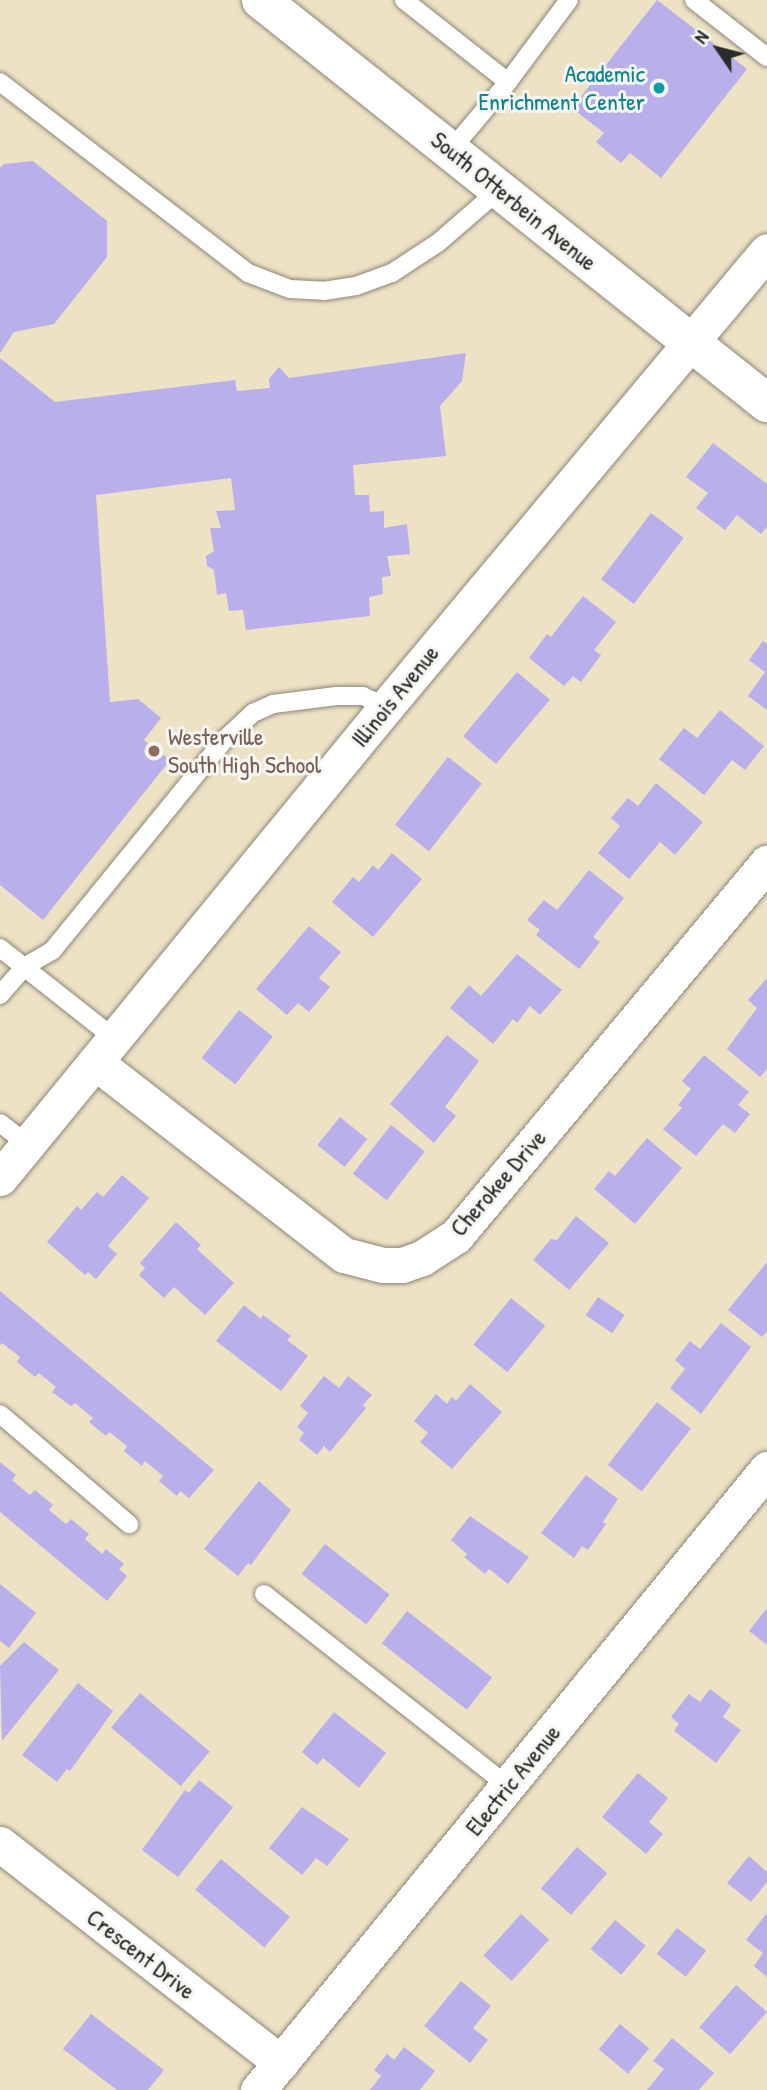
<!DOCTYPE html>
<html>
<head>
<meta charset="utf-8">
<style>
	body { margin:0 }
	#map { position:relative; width:767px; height:2090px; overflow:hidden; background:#eee2c5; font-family:"Patrick Hand",sans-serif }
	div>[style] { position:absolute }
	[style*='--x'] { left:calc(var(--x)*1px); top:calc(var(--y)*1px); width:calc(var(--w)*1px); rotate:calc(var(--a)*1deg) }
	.building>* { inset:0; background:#b9afeb; transform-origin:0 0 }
	.roads { filter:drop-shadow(0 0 2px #8c8678) drop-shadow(0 0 2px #8c8678) }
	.service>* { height:18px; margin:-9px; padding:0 9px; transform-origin:9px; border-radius:9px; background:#fff }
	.minor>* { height:35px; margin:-17.5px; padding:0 17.5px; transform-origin:17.5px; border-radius:17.5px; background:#fff }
	.tertiary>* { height:38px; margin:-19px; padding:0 19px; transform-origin:19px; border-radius:19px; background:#fff }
	.dots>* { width:19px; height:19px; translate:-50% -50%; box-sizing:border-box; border:4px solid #f6f6f2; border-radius:50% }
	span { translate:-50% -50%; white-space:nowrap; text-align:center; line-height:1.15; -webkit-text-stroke:6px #f6f6f2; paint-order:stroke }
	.culture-label { font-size:24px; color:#0d838f }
	.right { translate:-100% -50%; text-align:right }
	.street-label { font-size:24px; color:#2b2b2b }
	.education-label { font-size:24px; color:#785e54 }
	.left { translate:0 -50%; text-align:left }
	.north { position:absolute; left:683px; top:14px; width:70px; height:70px; -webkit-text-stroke:5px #f6f6f2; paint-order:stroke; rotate:305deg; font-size:19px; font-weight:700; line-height:28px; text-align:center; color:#2b2b2b }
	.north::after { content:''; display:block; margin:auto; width:24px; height:32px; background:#2b2b2b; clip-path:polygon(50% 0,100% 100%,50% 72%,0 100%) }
</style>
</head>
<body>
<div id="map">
	<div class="building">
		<div style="clip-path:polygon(657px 0,747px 69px,661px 178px,630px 153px,621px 163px,596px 142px,604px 133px,572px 108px)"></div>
		<div style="clip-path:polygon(33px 161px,107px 221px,107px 257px,54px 324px,14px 332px,0 353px,0 168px,4px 164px)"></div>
		<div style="clip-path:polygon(466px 353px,462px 381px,440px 406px,446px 456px,353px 465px,355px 495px,369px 495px,370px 512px,384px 511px,384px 528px,407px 524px,410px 554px,387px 556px,391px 576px,382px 577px,383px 594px,369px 597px,370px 616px,246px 630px,243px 610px,229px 611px,226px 593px,217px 595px,214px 570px,207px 566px,206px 556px,214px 551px,210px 528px,221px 528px,216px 511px,235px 510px,231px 478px,96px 495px,110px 702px,138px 699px,161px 718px,144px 740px,170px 760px,43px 920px,0 885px,0 358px,55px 402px,235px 380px,237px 391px,270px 388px,269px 379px,279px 367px,289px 378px)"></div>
		<div style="clip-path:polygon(713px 443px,767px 484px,767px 527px,761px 534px,737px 515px,725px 530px,696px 508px,708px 493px,686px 477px)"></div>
		<div style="left:651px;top:513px;width:41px;height:83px;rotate:37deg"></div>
		<div style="clip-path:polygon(583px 596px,616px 622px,594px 650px,601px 655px,581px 682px,573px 676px,564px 686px,529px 658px,547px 634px,551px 637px)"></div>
		<div style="clip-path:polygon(763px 641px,767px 644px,767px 710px,748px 696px,765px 672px,749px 660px)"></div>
		<div style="left:517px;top:672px;width:43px;height:84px;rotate:40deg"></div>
		<div style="clip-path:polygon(720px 710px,764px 746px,745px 770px,732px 760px,704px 795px,659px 759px,684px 728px,697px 738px)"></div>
		<div style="left:448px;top:757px;width:43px;height:86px;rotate:38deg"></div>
		<div style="clip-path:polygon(656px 783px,703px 822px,675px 855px,660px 842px,629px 879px,598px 853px,620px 826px,611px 818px,628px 798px,638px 806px)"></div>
		<div style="clip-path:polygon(392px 853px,422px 879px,373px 937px,332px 902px,353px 877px,359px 882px,373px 865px,378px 870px)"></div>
		<div style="clip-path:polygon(589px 870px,624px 898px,593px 937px,600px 942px,579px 969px,536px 935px,540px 930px,527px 920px,544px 900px,557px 910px)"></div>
		<div style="clip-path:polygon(309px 926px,341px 952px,319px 978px,330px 987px,309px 1012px,298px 1003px,287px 1015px,256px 989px)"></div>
		<div style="clip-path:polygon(517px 954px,562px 990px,540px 1015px,530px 1006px,517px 1023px,513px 1019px,493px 1044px,450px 1008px,469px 985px,481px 996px)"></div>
		<div style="clip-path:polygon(767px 978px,767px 1069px,760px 1077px,727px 1049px,757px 1008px,748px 1000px)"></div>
		<div style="left:239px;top:1010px;width:43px;height:61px;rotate:38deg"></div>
		<div style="clip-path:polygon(447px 1035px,479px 1061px,445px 1107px,456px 1116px,434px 1143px,390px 1104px)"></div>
		<div style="clip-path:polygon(704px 1055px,749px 1092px,738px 1105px,750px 1114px,735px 1133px,723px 1124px,696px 1156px,663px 1129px,682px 1108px,678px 1105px,691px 1089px,682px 1081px)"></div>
		<div style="left:340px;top:1117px;width:35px;height:36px;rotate:39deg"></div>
		<div style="left:391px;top:1125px;width:43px;height:62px;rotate:38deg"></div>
		<div style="clip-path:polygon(647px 1138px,682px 1168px,635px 1224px,594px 1189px,609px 1171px,615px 1176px)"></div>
		<div style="clip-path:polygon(122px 1175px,149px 1198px,108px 1246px,117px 1254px,96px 1279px,88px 1272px,85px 1275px,47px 1242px,77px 1206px,81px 1210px,97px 1192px,103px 1197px)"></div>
		<div style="clip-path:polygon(576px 1216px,609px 1243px,569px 1290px,533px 1260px,551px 1239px,557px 1240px)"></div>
		<div style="clip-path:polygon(176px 1222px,201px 1245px,197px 1249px,234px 1283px,205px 1315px,174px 1287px,164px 1298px,139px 1275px,145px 1268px,140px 1263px)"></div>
		<div style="clip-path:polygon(767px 1262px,767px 1331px,762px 1337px,728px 1310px)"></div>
		<div style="clip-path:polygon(0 1291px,214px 1470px,189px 1498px,180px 1491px,177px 1496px,159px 1481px,163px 1476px,145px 1461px,142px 1466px,124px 1451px,127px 1446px,109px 1432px,106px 1436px,89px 1422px,93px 1418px,75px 1403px,71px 1406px,52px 1392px,56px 1387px,39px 1373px,35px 1377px,17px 1362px,20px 1357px,2px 1343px,0 1345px)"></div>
		<div style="left:598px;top:1297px;width:32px;height:22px;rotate:34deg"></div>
		<div style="left:511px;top:1298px;width:44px;height:60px;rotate:39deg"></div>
		<div style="clip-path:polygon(244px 1305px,261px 1319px,263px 1315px,291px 1336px,287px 1340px,308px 1356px,281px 1391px,216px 1341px)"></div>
		<div style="clip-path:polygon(721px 1323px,751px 1347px,701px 1414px,670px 1388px,685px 1369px,675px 1360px,690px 1341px,700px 1349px)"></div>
		<div style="clip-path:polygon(324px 1376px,339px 1388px,348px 1376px,372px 1395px,363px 1405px,366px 1408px,330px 1452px,324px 1446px,317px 1455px,299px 1440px,304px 1433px,297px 1427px,308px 1413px,300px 1406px)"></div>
		<div style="clip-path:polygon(470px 1384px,502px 1412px,452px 1469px,420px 1442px,428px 1433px,414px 1421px,436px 1394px,447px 1404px,452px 1397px,456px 1401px)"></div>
		<div style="left:657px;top:1402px;width:43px;height:80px;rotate:38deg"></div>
		<div style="clip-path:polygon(0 1462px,16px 1475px,12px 1480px,20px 1487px,30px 1495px,35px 1490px,53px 1505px,49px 1510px,66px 1524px,71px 1519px,89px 1534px,85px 1539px,102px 1554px,106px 1549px,124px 1564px,119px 1569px,127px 1576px,107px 1601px,0 1512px)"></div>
		<div style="clip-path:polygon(586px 1475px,618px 1499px,603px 1522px,606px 1524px,588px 1550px,582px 1546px,574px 1558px,541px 1533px)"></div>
		<div style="clip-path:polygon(259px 1481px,291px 1510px,251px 1565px,248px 1563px,238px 1576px,204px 1549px)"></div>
		<div style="clip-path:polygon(470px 1516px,529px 1557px,508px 1584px,489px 1569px,485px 1574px,464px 1557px,467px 1554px,451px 1540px)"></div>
		<div style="left:325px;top:1544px;width:82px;height:38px;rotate:38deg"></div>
		<div style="clip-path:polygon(0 1584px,36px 1613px,9px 1648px,0 1641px)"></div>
		<div style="clip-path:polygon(767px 1608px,767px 1645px,749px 1631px)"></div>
		<div style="left:407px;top:1611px;width:108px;height:41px;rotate:38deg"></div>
		<div style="clip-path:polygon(24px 1642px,59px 1670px,2px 1741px,0 1666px)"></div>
		<div style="clip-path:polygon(78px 1683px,113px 1711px,70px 1771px,67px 1769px,57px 1782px,22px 1755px)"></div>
		<div style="clip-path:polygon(710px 1689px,731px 1705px,723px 1717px,741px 1730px,716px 1763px,674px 1731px,679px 1724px,671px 1717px,689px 1694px,700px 1702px)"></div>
		<div style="left:140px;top:1693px;width:91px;height:45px;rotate:40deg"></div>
		<div style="clip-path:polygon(334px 1712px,386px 1753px,359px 1788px,323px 1758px,317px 1765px,302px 1752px)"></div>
		<div style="clip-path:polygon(638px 1773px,668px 1798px,649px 1822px,663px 1834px,646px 1854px,602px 1817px)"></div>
		<div style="clip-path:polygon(199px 1780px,233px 1807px,178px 1877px,142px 1850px,185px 1790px,189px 1793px)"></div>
		<div style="clip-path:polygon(302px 1807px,349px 1839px,327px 1866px,316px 1858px,302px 1875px,269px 1848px)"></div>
		<div style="left:577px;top:1847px;width:40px;height:55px;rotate:41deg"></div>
		<div style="clip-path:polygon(749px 1856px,767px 1872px,767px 1882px,751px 1902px,727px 1883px)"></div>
		<div style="left:221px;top:1859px;width:90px;height:40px;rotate:40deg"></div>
		<div style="clip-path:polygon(767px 1913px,767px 1977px,754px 1966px,763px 1953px,746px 1940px)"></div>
		<div style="left:521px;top:1914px;width:38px;height:56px;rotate:42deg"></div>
		<div style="left:615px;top:1920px;width:40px;height:38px;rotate:40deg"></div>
		<div style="left:677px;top:1928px;width:37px;height:33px;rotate:38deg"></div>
		<div style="clip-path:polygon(461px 1981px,491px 2006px,473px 2028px,488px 2040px,470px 2063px,424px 2026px)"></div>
		<div style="left:736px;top:1985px;width:41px;height:56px;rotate:41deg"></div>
		<div style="clip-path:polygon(91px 2014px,164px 2070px,148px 2090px,117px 2090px,63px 2049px)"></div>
		<div style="left:620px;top:2024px;width:38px;height:33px;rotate:40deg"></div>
		<div style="clip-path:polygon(672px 2038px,714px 2073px,699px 2090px,647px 2090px,664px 2069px,653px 2061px)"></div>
		<div style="clip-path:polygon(404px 2047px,435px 2071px,420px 2090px,370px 2090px,381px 2076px,374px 2070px,387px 2054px,394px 2060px)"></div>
	</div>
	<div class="roads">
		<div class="service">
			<div style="--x:404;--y:0;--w:132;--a:38.3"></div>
			<div style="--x:508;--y:82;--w:102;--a:-53.4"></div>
			<div style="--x:694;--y:0;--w:93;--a:38"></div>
			<div style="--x:0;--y:82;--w:313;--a:37.6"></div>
			<div style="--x:248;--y:273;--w:45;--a:20.9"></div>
			<div style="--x:290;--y:289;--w:34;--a:3"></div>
			<div style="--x:324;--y:291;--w:32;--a:-9"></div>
			<div style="--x:356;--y:286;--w:38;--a:-20"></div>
			<div style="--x:392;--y:273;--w:56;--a:-33.4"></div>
			<div style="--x:439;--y:242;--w:81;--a:-41"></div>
			<div style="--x:451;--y:150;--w:89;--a:-50"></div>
			<div style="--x:0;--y:948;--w:145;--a:38.3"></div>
			<div style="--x:0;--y:995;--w:37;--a:-49"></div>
			<div style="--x:24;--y:967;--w:32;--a:-30"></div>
			<div style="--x:52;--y:951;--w:272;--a:-50.8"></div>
			<div style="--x:224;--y:740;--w:40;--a:-43"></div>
			<div style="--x:253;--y:713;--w:22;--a:-24"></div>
			<div style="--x:273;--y:704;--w:64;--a:-7.2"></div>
			<div style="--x:336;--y:696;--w:27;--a:0"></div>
			<div style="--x:363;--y:696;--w:25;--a:26"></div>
			<div style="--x:0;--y:1123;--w:36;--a:38"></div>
			<div style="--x:0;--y:1414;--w:170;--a:40.5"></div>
			<div style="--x:264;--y:1594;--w:310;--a:38.2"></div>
		</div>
		<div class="minor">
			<div style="--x:95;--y:1062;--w:315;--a:37.8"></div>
			<div style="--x:344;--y:1255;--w:40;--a:14.4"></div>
			<div style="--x:383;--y:1265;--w:19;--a:0"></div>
			<div style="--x:402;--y:1265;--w:21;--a:-19"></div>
			<div style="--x:422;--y:1258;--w:40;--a:-32.9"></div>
			<div style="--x:456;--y:1236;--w:486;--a:-50.2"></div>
			<div style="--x:0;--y:1178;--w:609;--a:-50.66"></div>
			<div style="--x:386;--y:707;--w:594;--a:-50.12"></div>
			<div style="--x:0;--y:1844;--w:356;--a:37.9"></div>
			<div style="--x:258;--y:2090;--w:803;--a:-50.66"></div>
		</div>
		<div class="tertiary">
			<div style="--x:261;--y:0;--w:647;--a:38.54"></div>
		</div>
	</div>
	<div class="dots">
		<div style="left:659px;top:88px;background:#0f9aa8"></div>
		<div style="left:154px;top:751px;background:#8d6e63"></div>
	</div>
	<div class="culture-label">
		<span class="right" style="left:645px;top:88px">Academic<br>Enrichment Center</span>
	</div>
	<div class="street-label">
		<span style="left:514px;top:201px;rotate:39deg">South Otterbein Avenue</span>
		<span style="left:395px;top:696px;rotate:-51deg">Illinois Avenue</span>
		<span style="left:498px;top:1183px;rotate:-49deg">Cherokee Drive</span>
		<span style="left:513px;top:1780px;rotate:-51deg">Electric Avenue</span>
		<span style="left:141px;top:1954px;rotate:38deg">Crescent Drive</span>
	</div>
	<div class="education-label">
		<span class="left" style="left:168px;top:751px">Westerville<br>South High School</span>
	</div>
	<div class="north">N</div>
</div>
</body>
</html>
